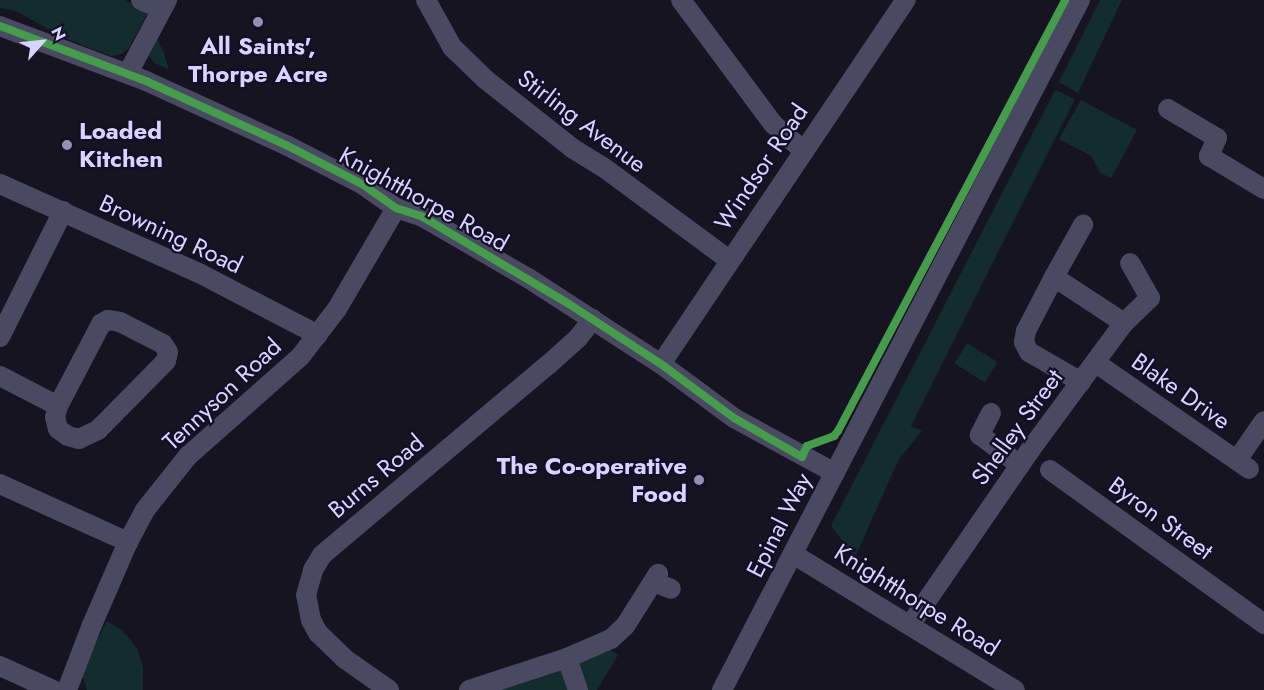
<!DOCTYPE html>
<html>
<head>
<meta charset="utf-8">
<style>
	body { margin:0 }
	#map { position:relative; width:1264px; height:690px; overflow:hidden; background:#161421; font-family:Jost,sans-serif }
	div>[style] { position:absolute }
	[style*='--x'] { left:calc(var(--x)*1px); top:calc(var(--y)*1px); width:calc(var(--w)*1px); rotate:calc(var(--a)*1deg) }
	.green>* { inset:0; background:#132c2d; transform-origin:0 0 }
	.minor>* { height:20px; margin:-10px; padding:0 10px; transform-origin:10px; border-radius:10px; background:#4a4962 }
	.cycleway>* { height:8px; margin:-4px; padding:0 4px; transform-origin:4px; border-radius:4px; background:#469c4c }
	.dots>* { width:16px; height:16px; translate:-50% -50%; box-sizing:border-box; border:3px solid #130f26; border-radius:50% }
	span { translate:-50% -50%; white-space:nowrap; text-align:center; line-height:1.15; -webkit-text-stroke:4.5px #130f26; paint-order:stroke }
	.poi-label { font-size:24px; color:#d9d4ff; font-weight:700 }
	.left { translate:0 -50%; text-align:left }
	.right { translate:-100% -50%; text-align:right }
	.street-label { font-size:24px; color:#d9d4ff }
	.north { position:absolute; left:12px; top:12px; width:60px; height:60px; -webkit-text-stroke:4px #130f26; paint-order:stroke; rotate:63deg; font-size:16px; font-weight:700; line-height:24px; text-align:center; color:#d9d4ff }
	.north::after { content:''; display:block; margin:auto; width:21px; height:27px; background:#d9d4ff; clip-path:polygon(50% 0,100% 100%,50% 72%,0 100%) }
</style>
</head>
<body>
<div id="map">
	<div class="green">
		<div style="clip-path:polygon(0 0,125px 0,148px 13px,128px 49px,122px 54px,111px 56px,64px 38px,16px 11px,0 8px)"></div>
		<div style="clip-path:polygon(1100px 0,1122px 0,1078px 93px,1059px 82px)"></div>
		<div style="clip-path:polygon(157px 38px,164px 53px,169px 70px,155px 63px,149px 56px)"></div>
		<div style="clip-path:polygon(1055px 90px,1075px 99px,911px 426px,922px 431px,899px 459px,855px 557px,831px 526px)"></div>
		<div style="clip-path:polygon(1081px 100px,1137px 130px,1111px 178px,1100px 173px,1091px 156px,1059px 139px)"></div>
		<div style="left:967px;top:343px;width:36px;height:24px;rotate:32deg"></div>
		<div style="clip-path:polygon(107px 621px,122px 630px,137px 648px,143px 667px,143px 690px,87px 690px,81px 671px)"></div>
		<div style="clip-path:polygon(601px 644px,618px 655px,597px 690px,469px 690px)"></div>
	</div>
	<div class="minor">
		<div style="--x:141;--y:0;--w:22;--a:24"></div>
		<div style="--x:426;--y:0;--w:54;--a:61"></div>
		<div style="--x:452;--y:47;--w:46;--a:44.1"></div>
		<div style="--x:485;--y:79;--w:111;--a:38.4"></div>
		<div style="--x:572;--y:148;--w:36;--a:32"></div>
		<div style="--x:603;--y:167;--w:157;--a:36.4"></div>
		<div style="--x:681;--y:0;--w:154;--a:53.4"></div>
		<div style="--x:773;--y:124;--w:41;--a:41.1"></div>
		<div style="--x:0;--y:26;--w:156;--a:20.6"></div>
		<div style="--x:146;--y:81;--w:154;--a:24.6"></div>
		<div style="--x:286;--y:145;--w:85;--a:27.2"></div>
		<div style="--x:362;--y:184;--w:42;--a:35.2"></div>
		<div style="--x:396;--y:208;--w:28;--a:18"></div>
		<div style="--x:423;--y:217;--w:121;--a:30.2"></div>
		<div style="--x:528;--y:278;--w:158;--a:32.9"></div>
		<div style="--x:661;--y:364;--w:91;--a:36.5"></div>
		<div style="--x:734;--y:418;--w:115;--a:28.6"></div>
		<div style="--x:128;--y:73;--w:83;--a:-61.9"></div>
		<div style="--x:1168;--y:109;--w:57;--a:30.6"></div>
		<div style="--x:1217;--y:138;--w:20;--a:114"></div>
		<div style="--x:1209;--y:156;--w:64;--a:31"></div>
		<div style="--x:0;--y:184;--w:218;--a:24.1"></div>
		<div style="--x:199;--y:273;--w:134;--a:27.5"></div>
		<div style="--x:1054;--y:277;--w:60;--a:-60.9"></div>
		<div style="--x:108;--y:320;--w:12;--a:9"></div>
		<div style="--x:120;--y:322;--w:48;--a:27.1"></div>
		<div style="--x:163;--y:344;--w:9;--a:58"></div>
		<div style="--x:168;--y:352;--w:9;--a:103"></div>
		<div style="--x:166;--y:361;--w:97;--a:134.6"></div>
		<div style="--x:98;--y:430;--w:21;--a:155"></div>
		<div style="--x:79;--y:439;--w:11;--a:-165"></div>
		<div style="--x:68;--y:436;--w:12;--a:-145"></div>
		<div style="--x:58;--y:429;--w:12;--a:-104"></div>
		<div style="--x:55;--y:417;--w:11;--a:-75"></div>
		<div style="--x:58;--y:406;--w:93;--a:-62.3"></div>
		<div style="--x:101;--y:324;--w:8;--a:-30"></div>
		<div style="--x:0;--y:337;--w:141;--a:-63.4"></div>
		<div style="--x:1096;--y:363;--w:186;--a:34.7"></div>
		<div style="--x:661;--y:364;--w:439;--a:-56.1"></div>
		<div style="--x:0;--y:376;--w:65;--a:27.3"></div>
		<div style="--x:1081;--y:382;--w:60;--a:-150"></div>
		<div style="--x:1029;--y:352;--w:11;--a:-117"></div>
		<div style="--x:1024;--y:342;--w:11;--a:-80"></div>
		<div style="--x:1026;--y:331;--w:61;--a:-62.6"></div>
		<div style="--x:1054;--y:277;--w:84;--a:33.3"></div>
		<div style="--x:991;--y:413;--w:25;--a:117"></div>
		<div style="--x:980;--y:435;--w:50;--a:36.9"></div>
		<div style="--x:1237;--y:460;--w:47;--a:-55.3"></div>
		<div style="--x:1050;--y:470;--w:264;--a:35.7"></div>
		<div style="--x:0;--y:484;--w:141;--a:24.4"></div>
		<div style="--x:793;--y:554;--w:260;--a:31.5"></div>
		<div style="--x:654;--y:582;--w:18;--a:22"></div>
		<div style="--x:910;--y:625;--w:209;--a:-55.5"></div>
		<div style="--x:1028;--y:453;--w:162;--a:-53.6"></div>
		<div style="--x:1124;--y:323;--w:36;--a:-44"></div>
		<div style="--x:1150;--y:298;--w:40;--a:-119.7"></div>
		<div style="--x:567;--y:658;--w:34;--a:71"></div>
		<div style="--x:0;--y:666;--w:58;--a:24.4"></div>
		<div style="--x:67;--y:690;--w:70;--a:-69"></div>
		<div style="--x:92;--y:625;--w:90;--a:-66.6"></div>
		<div style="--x:128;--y:542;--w:36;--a:-62"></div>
		<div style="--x:145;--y:510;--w:69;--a:-51.5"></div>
		<div style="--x:188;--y:456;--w:149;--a:-41.5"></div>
		<div style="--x:300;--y:357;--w:61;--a:-52.4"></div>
		<div style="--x:337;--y:309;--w:117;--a:-59.7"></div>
		<div style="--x:389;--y:690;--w:54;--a:-144.8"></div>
		<div style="--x:345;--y:659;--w:37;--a:-136"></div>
		<div style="--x:318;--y:633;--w:15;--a:-118"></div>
		<div style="--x:311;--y:620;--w:25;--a:-101"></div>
		<div style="--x:306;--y:595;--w:26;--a:-74"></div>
		<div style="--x:313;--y:570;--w:17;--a:-59"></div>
		<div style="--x:322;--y:555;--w:295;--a:-40.1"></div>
		<div style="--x:548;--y:365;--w:40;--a:-42"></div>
		<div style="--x:578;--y:338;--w:24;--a:-52"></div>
		<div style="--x:469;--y:690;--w:103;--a:-18.1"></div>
		<div style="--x:567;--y:658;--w:48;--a:-23.4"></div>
		<div style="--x:611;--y:639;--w:19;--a:-43"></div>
		<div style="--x:625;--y:626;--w:62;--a:-57.6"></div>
		<div style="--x:722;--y:690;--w:777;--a:-62.58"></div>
	</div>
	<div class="cycleway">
		<div style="--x:0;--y:26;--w:156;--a:20.6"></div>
		<div style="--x:146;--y:81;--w:154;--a:24.6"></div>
		<div style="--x:286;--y:145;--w:85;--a:27.2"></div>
		<div style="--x:362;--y:184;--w:42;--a:35.2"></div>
		<div style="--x:396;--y:208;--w:28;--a:18"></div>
		<div style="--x:423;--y:217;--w:170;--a:30.8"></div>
		<div style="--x:569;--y:304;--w:110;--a:33.1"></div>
		<div style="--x:661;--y:364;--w:91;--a:36.5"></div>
		<div style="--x:734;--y:418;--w:78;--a:29.8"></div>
		<div style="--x:802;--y:457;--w:12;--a:-66"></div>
		<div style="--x:807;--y:446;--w:29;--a:-20"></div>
		<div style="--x:834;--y:436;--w:6;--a:-51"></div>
		<div style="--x:838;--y:431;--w:487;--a:-62.2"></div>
	</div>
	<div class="dots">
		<div style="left:258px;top:22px;background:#9591b1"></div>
		<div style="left:67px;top:145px;background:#9591b1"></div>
		<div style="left:699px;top:480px;background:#9591b1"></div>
	</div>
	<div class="poi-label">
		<span style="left:258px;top:60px">All Saints',<br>Thorpe Acre</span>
		<span class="left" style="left:79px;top:145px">Loaded<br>Kitchen</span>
		<span class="right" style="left:687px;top:480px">The Co-operative<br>Food</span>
	</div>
	<div class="street-label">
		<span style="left:582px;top:121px;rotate:37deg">Stirling Avenue</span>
		<span style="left:761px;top:167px;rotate:-56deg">Windsor Road</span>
		<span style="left:424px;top:199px;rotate:29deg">Knightthorpe Road</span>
		<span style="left:171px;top:234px;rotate:25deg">Browning Road</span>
		<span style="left:1181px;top:391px;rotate:35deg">Blake Drive</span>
		<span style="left:222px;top:394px;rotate:-43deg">Tennyson Road</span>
		<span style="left:1017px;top:427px;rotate:-54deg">Shelley Street</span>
		<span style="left:376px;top:476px;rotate:-40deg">Burns Road</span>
		<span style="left:1161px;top:518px;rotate:36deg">Byron Street</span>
		<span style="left:779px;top:525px;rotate:-63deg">Epinal Way</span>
		<span style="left:917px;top:600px;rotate:32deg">Knightthorpe Road</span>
	</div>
	<div class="north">N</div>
</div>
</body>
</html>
